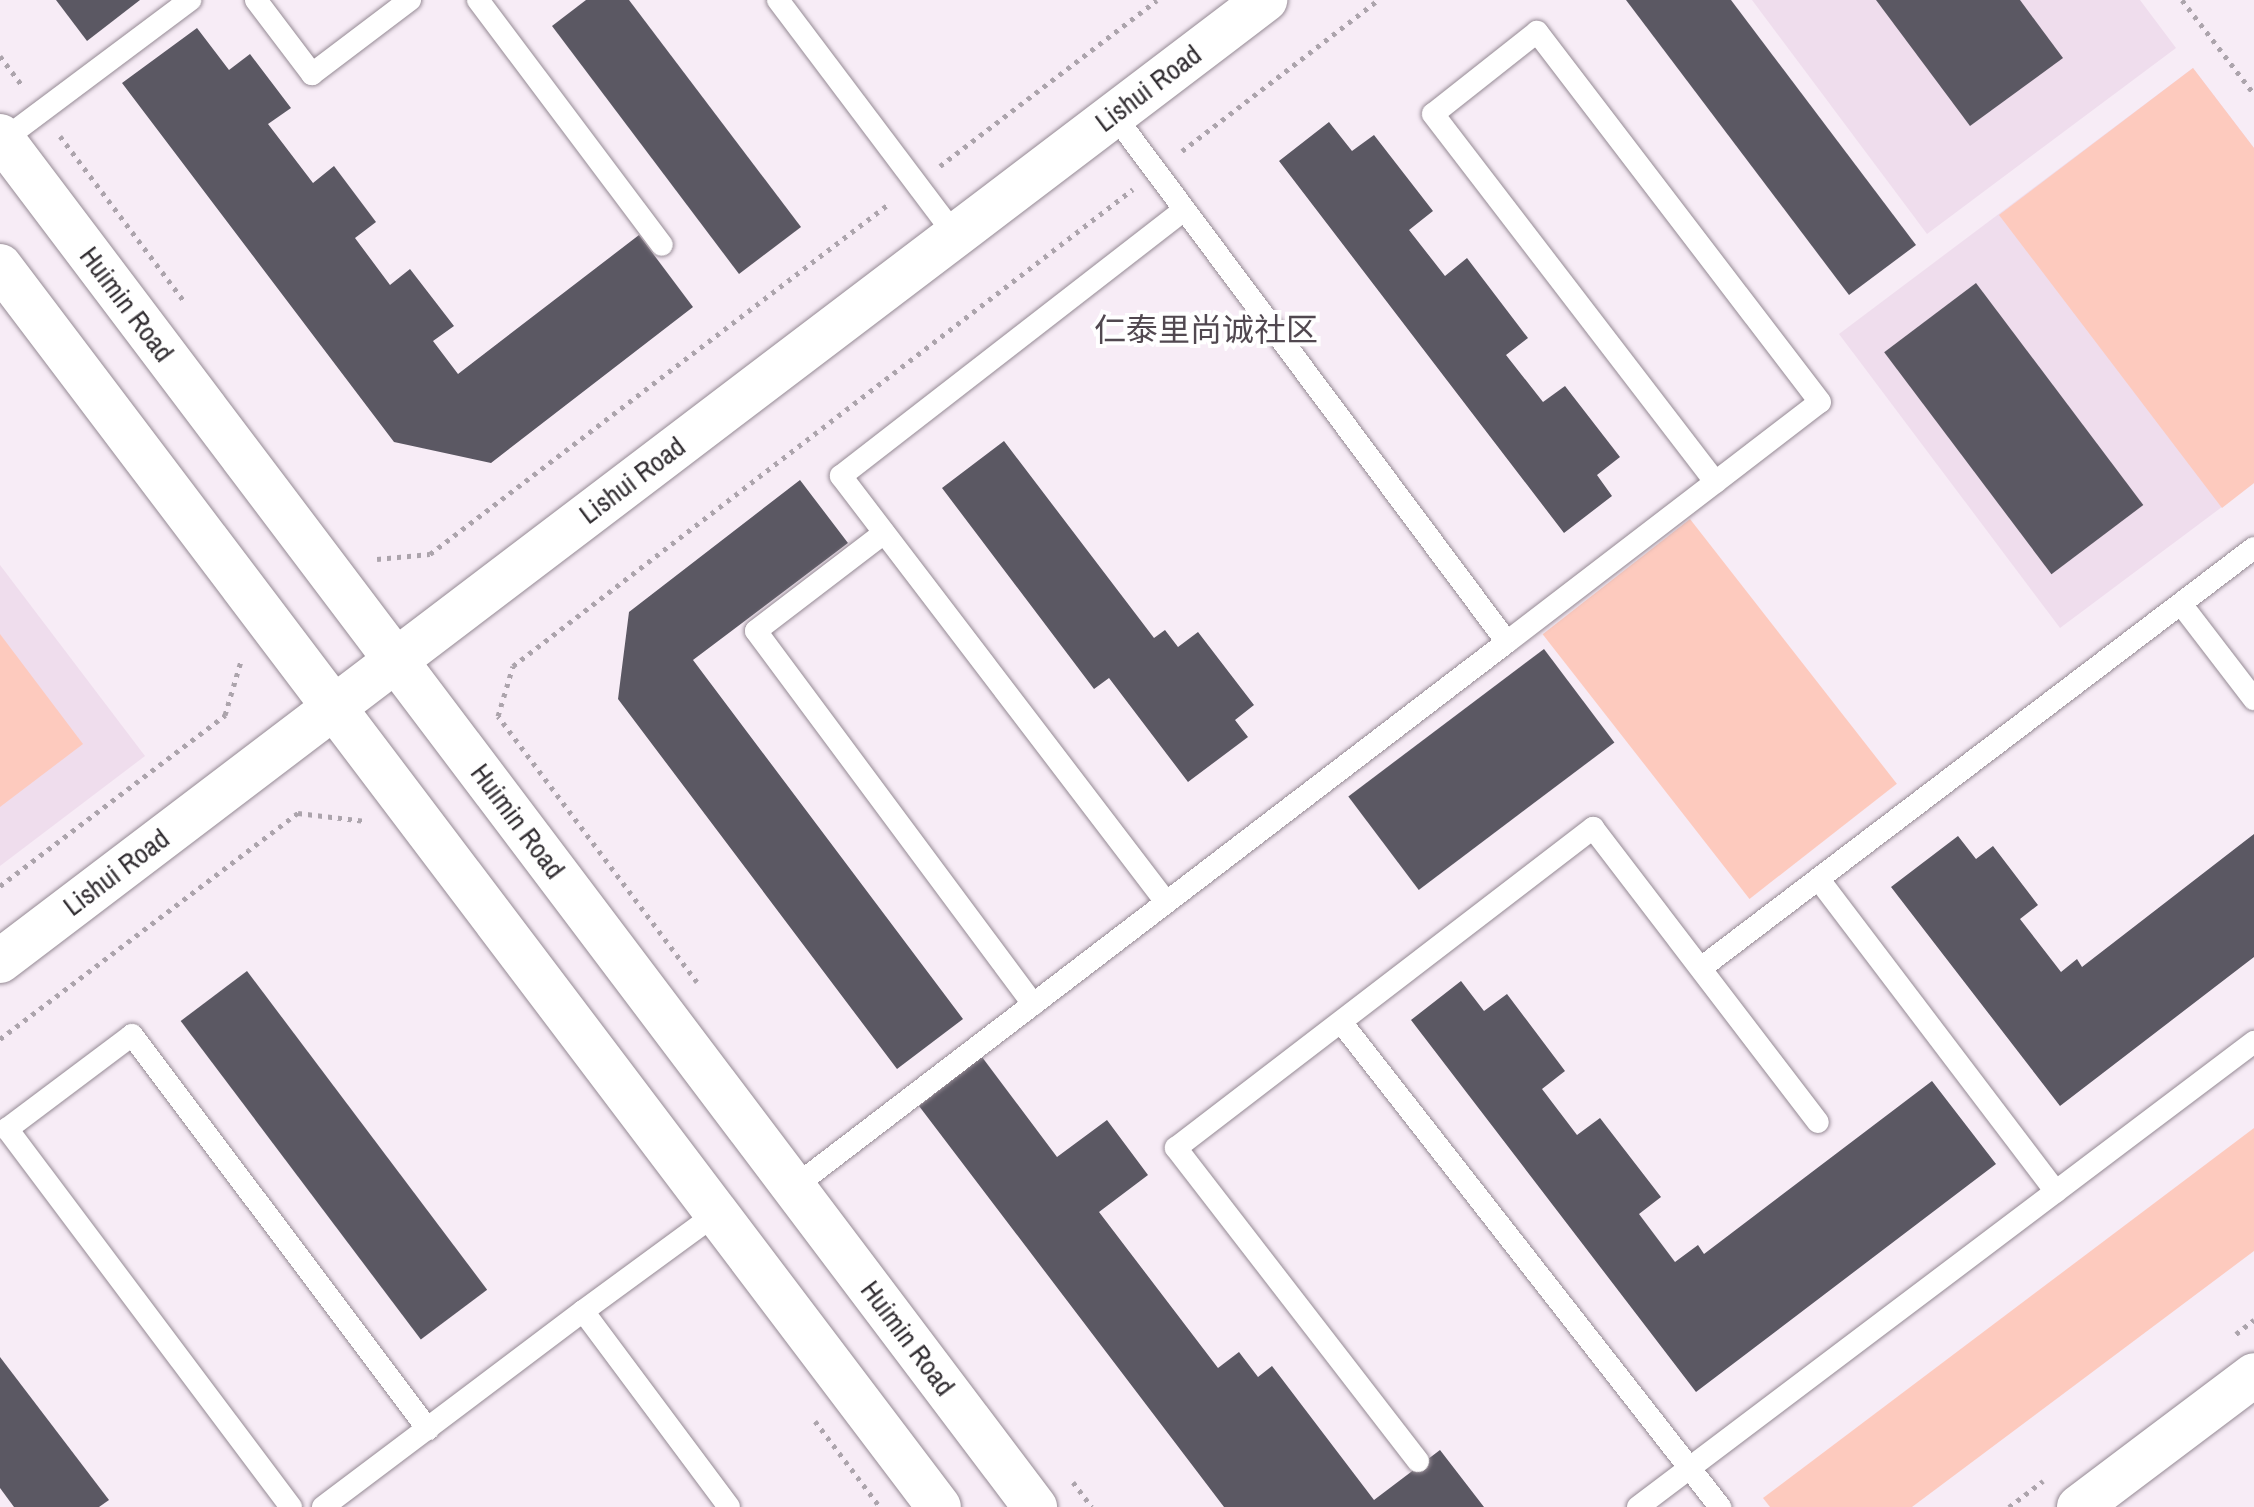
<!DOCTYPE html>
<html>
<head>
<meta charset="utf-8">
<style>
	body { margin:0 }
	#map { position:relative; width:2254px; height:1507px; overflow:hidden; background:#f7ecf6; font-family:"Archivo Narrow","Noto Sans SC",sans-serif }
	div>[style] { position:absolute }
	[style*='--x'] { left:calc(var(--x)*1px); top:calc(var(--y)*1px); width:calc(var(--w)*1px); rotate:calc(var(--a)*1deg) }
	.built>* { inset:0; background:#efdded }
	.green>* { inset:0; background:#fdcabe; transform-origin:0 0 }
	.building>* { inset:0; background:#5b5863; transform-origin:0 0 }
	.path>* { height:5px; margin-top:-2.5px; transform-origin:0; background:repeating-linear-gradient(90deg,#aca4ac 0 4px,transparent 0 10px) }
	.roads { filter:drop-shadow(0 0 2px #958a94) drop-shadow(0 0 2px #958a94) }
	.lane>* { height:22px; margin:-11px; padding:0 11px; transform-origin:11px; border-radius:11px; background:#fff }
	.secondary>* { height:44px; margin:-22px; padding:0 22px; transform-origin:22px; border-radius:22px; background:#fff }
	.primary>* { height:44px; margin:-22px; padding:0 22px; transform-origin:22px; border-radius:22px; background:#fff }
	span { translate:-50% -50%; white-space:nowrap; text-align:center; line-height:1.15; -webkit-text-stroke:8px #fff; paint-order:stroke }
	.street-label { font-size:28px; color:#343034 }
	.quarter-label { font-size:32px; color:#514850 }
</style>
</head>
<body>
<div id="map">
	<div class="built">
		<div style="clip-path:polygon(1752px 0,2140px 0,2176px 48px,1927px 234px)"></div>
		<div style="clip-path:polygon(2193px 68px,2254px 148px,2254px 483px,2060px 628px,1839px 334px)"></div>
		<div style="clip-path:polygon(0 565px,145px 756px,0 866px)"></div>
	</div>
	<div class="green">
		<div style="clip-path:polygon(2193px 68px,2254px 148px,2254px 483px,2222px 508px,1999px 215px)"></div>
		<div style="left:1690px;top:519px;width:336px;height:187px;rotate:52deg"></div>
		<div style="clip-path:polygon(0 634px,83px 744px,0 807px)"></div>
		<div style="clip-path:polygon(2254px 1128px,2254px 1251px,1912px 1507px,1770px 1507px,1763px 1498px)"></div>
	</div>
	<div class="building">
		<div style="clip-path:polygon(56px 0,140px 0,87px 41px)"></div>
		<div style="clip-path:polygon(586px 0,629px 0,801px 227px,739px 274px,552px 26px)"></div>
		<div style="clip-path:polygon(1626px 0,1731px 0,1916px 245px,1849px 295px)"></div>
		<div style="clip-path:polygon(1876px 0,2020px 0,2063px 58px,1970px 126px)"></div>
		<div style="clip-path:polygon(197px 28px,229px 70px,250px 54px,291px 108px,268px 124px,313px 183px,334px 166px,376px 222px,355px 238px,390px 285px,410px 269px,454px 326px,433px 341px,458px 374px,639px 235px,693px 307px,491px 463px,394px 442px,122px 83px)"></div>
		<div style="clip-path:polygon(1329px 122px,1352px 151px,1374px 135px,1433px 211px,1409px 230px,1445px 276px,1467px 258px,1528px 338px,1506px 355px,1543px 402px,1565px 386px,1620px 457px,1597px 475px,1612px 496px,1564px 533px,1279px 161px)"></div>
		<div style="left:1976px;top:283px;width:278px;height:115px;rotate:53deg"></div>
		<div style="clip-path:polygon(1004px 441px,1154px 638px,1165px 630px,1178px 647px,1198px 632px,1254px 705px,1235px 720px,1248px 737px,1188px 782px,1109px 678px,1094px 689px,942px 488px)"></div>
		<div style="clip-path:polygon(800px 480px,848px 543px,693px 660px,963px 1019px,897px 1069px,618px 699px,629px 612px)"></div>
		<div style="left:1544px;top:649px;width:117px;height:245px;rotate:53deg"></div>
		<div style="clip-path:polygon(2254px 834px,2254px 957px,2060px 1106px,1891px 887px,1958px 836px,1976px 859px,1993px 846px,2038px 905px,2020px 919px,2061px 972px,2077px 959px,2082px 967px)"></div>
		<div style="left:247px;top:971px;width:399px;height:83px;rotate:53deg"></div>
		<div style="clip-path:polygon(1461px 981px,1484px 1011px,1507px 994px,1565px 1071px,1542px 1089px,1577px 1135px,1600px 1118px,1661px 1197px,1639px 1214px,1675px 1262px,1698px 1245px,1704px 1254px,1932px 1081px,1996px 1164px,1696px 1392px,1411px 1020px)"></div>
		<div style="clip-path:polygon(982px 1057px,1057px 1157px,1107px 1120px,1148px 1175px,1099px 1212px,1218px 1368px,1239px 1352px,1258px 1377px,1272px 1366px,1374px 1500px,1440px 1450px,1484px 1507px,1224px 1507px,919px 1106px)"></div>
		<div style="clip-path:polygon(0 1357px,109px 1500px,99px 1507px,14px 1507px,0 1488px)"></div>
	</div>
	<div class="path">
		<div style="--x:2182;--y:0;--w:118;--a:52.5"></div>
		<div style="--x:0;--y:56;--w:39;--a:53"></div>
		<div style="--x:60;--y:136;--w:206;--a:53.1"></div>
		<div style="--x:1182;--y:151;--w:247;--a:-37.6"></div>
		<div style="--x:940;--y:166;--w:273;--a:-37.4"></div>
		<div style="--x:377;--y:559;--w:53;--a:-5.4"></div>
		<div style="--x:430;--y:554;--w:579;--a:-37.35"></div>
		<div style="--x:0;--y:886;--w:283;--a:-37.2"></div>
		<div style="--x:225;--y:715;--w:56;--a:-73.5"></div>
		<div style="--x:697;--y:982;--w:332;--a:-126.8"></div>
		<div style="--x:498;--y:716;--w:52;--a:-73.3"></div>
		<div style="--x:513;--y:666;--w:782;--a:-37.57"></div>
		<div style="--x:0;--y:1039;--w:374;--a:-37.2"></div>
		<div style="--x:298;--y:813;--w:68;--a:6.7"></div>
		<div style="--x:2236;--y:1334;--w:23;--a:-38"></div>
		<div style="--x:815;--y:1421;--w:108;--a:52.9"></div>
		<div style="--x:1073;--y:1482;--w:31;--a:53"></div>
		<div style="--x:2009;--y:1507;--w:43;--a:-37.4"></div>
	</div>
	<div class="roads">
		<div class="lane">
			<div style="--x:256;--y:0;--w:93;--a:52.9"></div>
			<div style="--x:312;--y:74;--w:123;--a:-37.1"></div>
			<div style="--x:478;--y:0;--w:306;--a:53.1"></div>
			<div style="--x:778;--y:0;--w:294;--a:53"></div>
			<div style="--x:1114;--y:115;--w:657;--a:53.29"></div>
			<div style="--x:3;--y:140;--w:234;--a:-36.8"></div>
			<div style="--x:884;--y:533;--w:161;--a:142.6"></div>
			<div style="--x:756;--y:631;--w:465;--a:53.4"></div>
			<div style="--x:2181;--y:604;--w:120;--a:52.5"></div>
			<div style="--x:1820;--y:881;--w:390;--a:52.8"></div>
			<div style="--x:1166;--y:902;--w:536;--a:-127.34"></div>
			<div style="--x:841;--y:476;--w:434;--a:-37.8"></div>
			<div style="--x:1701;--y:968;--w:694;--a:-37.22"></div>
			<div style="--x:1341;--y:1022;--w:616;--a:51.99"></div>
			<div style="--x:794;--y:1187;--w:897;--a:-37.39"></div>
			<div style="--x:1507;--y:642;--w:394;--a:-37.5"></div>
			<div style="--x:1820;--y:402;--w:466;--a:-127.4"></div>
			<div style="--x:1537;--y:32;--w:132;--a:141.7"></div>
			<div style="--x:1433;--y:114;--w:464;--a:52.5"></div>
			<div style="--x:717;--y:1213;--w:166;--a:143.8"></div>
			<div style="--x:583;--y:1311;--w:244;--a:53.3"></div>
			<div style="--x:1418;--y:1461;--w:396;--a:-127.7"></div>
			<div style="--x:1176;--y:1148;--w:526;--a:-37.5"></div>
			<div style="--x:1593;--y:828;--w:370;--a:52.6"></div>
			<div style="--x:291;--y:1507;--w:473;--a:-126.9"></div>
			<div style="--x:7;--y:1129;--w:156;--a:-36.9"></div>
			<div style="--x:132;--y:1035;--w:493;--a:53.1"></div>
			<div style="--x:323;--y:1507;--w:326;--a:-37"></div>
			<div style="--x:1638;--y:1507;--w:772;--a:-37.05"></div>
		</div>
		<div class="secondary">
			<div style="--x:0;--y:136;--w:1718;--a:52.95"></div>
			<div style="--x:0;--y:266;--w:1556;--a:52.89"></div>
			<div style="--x:0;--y:961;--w:1589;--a:-37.22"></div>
		</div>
		<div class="primary">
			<div style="--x:2079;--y:1507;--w:219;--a:-37"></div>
		</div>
	</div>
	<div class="street-label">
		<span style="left:1148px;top:88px;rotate:-37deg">Lishui Road</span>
		<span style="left:127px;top:304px;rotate:53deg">Huimin Road</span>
		<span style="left:632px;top:480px;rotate:-37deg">Lishui Road</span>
		<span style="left:518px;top:821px;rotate:53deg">Huimin Road</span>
		<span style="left:116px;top:872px;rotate:-37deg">Lishui Road</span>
		<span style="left:908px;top:1338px;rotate:53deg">Huimin Road</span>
	</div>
	<div class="quarter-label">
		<span style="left:1206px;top:330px">仁泰里尚诚社区</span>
	</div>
</div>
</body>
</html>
